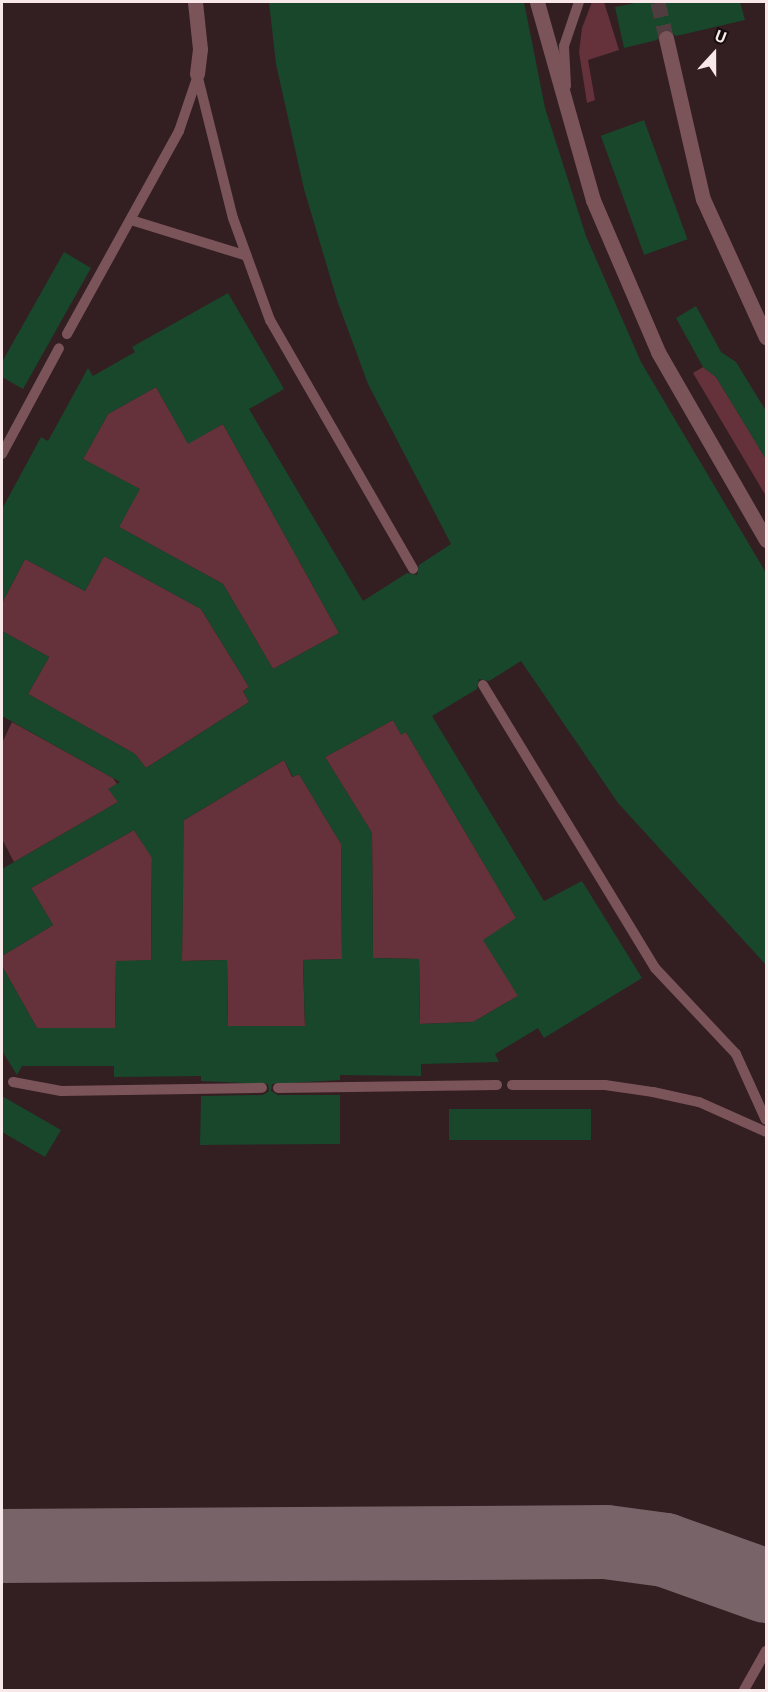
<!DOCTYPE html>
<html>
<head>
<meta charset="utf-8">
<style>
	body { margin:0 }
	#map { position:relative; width:768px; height:1692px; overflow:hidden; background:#331e21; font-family:Roboto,sans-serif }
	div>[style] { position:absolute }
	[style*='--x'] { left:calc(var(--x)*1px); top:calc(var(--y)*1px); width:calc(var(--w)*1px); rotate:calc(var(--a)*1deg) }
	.green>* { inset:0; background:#65313a }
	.taxiway>* { height:74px; margin:-37px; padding:0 37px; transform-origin:37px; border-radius:37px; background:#786468 }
	.building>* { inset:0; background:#18472c; transform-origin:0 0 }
	.tertiary-tunnel>* { height:15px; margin-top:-7.5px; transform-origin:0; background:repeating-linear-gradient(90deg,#513c3f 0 15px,transparent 0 23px) }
	.service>* { height:10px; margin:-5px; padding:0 5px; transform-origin:5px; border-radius:5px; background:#7b545a }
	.minor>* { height:15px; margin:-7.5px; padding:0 7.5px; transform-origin:7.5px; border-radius:7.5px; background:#7b545a }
	.tertiary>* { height:15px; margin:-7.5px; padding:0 7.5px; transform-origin:7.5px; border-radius:7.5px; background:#7b545a }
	span { translate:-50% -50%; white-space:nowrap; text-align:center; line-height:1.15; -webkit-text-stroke:4.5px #140b0c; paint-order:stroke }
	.frame { position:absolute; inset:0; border:3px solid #f8e8ea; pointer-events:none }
	.north { position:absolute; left:684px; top:24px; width:60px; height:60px; -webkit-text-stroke:4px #140b0c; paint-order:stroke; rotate:21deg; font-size:16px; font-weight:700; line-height:24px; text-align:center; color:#f8e8ea }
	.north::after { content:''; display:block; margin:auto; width:21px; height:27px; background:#f8e8ea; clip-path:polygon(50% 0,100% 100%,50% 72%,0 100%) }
</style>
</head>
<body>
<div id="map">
	<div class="green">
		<div style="clip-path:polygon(592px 2px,604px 2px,619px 50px,588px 60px,595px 100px,587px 103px,579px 52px,582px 28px)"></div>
		<div style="clip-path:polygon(703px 367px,716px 377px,766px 459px,766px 496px,693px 373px)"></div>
		<div style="clip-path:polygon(156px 387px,188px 443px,223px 424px,339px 633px,273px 669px,223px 584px,119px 527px,139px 489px,83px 459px,108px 414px)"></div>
		<div style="clip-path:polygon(104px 556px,201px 609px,249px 687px,243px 691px,249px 702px,146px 768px,135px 754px,28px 694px,49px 657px,2px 631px,2px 603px,25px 559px,85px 591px)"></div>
		<div style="clip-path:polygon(393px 720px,401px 734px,406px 732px,516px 918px,518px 996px,473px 1022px,420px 1024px,419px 959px,373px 958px,372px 833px,325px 757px)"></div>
		<div style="clip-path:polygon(12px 722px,113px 778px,117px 784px,109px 789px,118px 802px,14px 862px,2px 839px,2px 743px)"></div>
		<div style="clip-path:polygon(284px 760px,292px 777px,299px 774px,341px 844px,342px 959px,303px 960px,305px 1026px,228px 1026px,227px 960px,182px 961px,183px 834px,176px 825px)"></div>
		<div style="clip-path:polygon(134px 830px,143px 844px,150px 841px,152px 848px,151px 960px,116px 962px,115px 1028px,37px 1028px,2px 966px,2px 956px,53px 925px,31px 888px)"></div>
	</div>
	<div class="taxiway">
		<div style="--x:2;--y:1546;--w:604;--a:-0.38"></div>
		<div style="--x:606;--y:1542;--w:60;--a:7.7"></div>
		<div style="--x:665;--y:1550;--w:107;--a:19.6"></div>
	</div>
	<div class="building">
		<div style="clip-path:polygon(evenodd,269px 2px,524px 2px,545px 108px,586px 236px,641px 362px,766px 573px,766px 965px,618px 803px,521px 661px,489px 681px,479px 679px,477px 689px,432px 716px,544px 901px,582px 881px,642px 978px,544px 1038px,538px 1028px,495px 1054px,499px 1062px,421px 1064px,421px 1076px,340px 1075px,340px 1080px,272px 1084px,271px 1091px,278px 1095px,340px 1095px,340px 1144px,200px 1145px,201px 1096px,263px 1095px,269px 1091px,268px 1084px,201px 1081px,201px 1076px,114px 1077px,114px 1066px,22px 1066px,17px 1075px,2px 1051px,2px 966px,37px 1028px,115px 1028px,116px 961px,151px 960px,152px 858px,134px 830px,31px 888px,53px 925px,2px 956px,2px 869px,118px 802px,108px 789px,120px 782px,2px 716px,2px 631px,49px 657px,28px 694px,135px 754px,146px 768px,249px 702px,243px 691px,249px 687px,201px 609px,104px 556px,85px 591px,25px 559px,2px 603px,2px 509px,41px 437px,48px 441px,88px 368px,93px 376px,135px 352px,132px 347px,228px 293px,284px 389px,249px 409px,363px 601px,407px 573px,417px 575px,419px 565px,451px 544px,368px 384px,337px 300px,304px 189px,276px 64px,269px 2px,156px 387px,188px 444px,223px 424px,339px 633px,273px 669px,223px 584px,119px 527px,140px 489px,83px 459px,108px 414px,156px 387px,269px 2px,393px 720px,401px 735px,406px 732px,516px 918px,483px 940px,518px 996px,473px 1022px,420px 1024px,419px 959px,373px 958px,372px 833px,325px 757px,393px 720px,269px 2px,284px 760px,293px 777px,299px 774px,341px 844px,342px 959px,303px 960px,305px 1026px,228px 1026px,227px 960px,182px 961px,184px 820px,284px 760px)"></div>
		<div style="clip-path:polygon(640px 2px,740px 2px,745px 20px,676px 36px,664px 28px,657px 40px,624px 48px,615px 7px)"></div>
		<div style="left:644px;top:120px;width:127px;height:46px;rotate:70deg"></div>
		<div style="clip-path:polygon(64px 252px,91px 268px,23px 389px,2px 377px,2px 362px)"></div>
		<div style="clip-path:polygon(696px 306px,721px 352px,736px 362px,766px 411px,766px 459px,716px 377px,703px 367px,676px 318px)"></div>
		<div style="clip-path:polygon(2px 1096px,61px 1130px,45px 1157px,2px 1132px)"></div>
		<div style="left:449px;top:1109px;width:142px;height:31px"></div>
	</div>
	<div class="tertiary-tunnel">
		<div style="--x:658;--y:2;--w:37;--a:77"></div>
	</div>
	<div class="service">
		<div style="--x:197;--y:74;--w:148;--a:76"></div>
		<div style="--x:233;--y:218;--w:109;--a:70.1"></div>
		<div style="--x:270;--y:320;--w:287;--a:60.1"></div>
		<div style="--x:566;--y:86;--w:40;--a:-92.9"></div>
		<div style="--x:564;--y:46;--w:46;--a:-71.2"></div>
		<div style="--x:131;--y:220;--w:121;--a:17.2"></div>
		<div style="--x:67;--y:334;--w:232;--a:-61.1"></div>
		<div style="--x:179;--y:131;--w:56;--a:-71.2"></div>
		<div style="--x:2;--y:454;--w:120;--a:-61.7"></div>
		<div style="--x:483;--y:685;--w:331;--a:58.7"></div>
		<div style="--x:655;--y:968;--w:118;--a:46.7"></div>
		<div style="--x:736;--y:1054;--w:72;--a:65.6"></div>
		<div style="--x:13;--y:1082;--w:49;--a:10.6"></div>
		<div style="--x:61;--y:1091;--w:201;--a:-0.9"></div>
		<div style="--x:512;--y:1085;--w:93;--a:0"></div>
		<div style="--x:605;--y:1085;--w:49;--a:8.3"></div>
		<div style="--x:653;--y:1092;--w:47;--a:12.3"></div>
		<div style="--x:699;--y:1102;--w:73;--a:24.1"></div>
		<div style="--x:278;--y:1088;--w:219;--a:-0.8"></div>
		<div style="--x:744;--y:1690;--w:45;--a:-60.6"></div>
	</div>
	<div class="minor">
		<div style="--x:195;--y:2;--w:47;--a:83.9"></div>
		<div style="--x:200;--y:49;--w:25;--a:97"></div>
		<div style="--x:537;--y:2;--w:206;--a:74.2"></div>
		<div style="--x:593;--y:200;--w:165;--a:66.8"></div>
		<div style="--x:658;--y:352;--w:217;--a:60.1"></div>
	</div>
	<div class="tertiary">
		<div style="--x:666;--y:38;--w:165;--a:77.1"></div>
		<div style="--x:703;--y:199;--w:152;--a:65.5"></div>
	</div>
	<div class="frame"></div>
	<div class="north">U</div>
</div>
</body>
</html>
